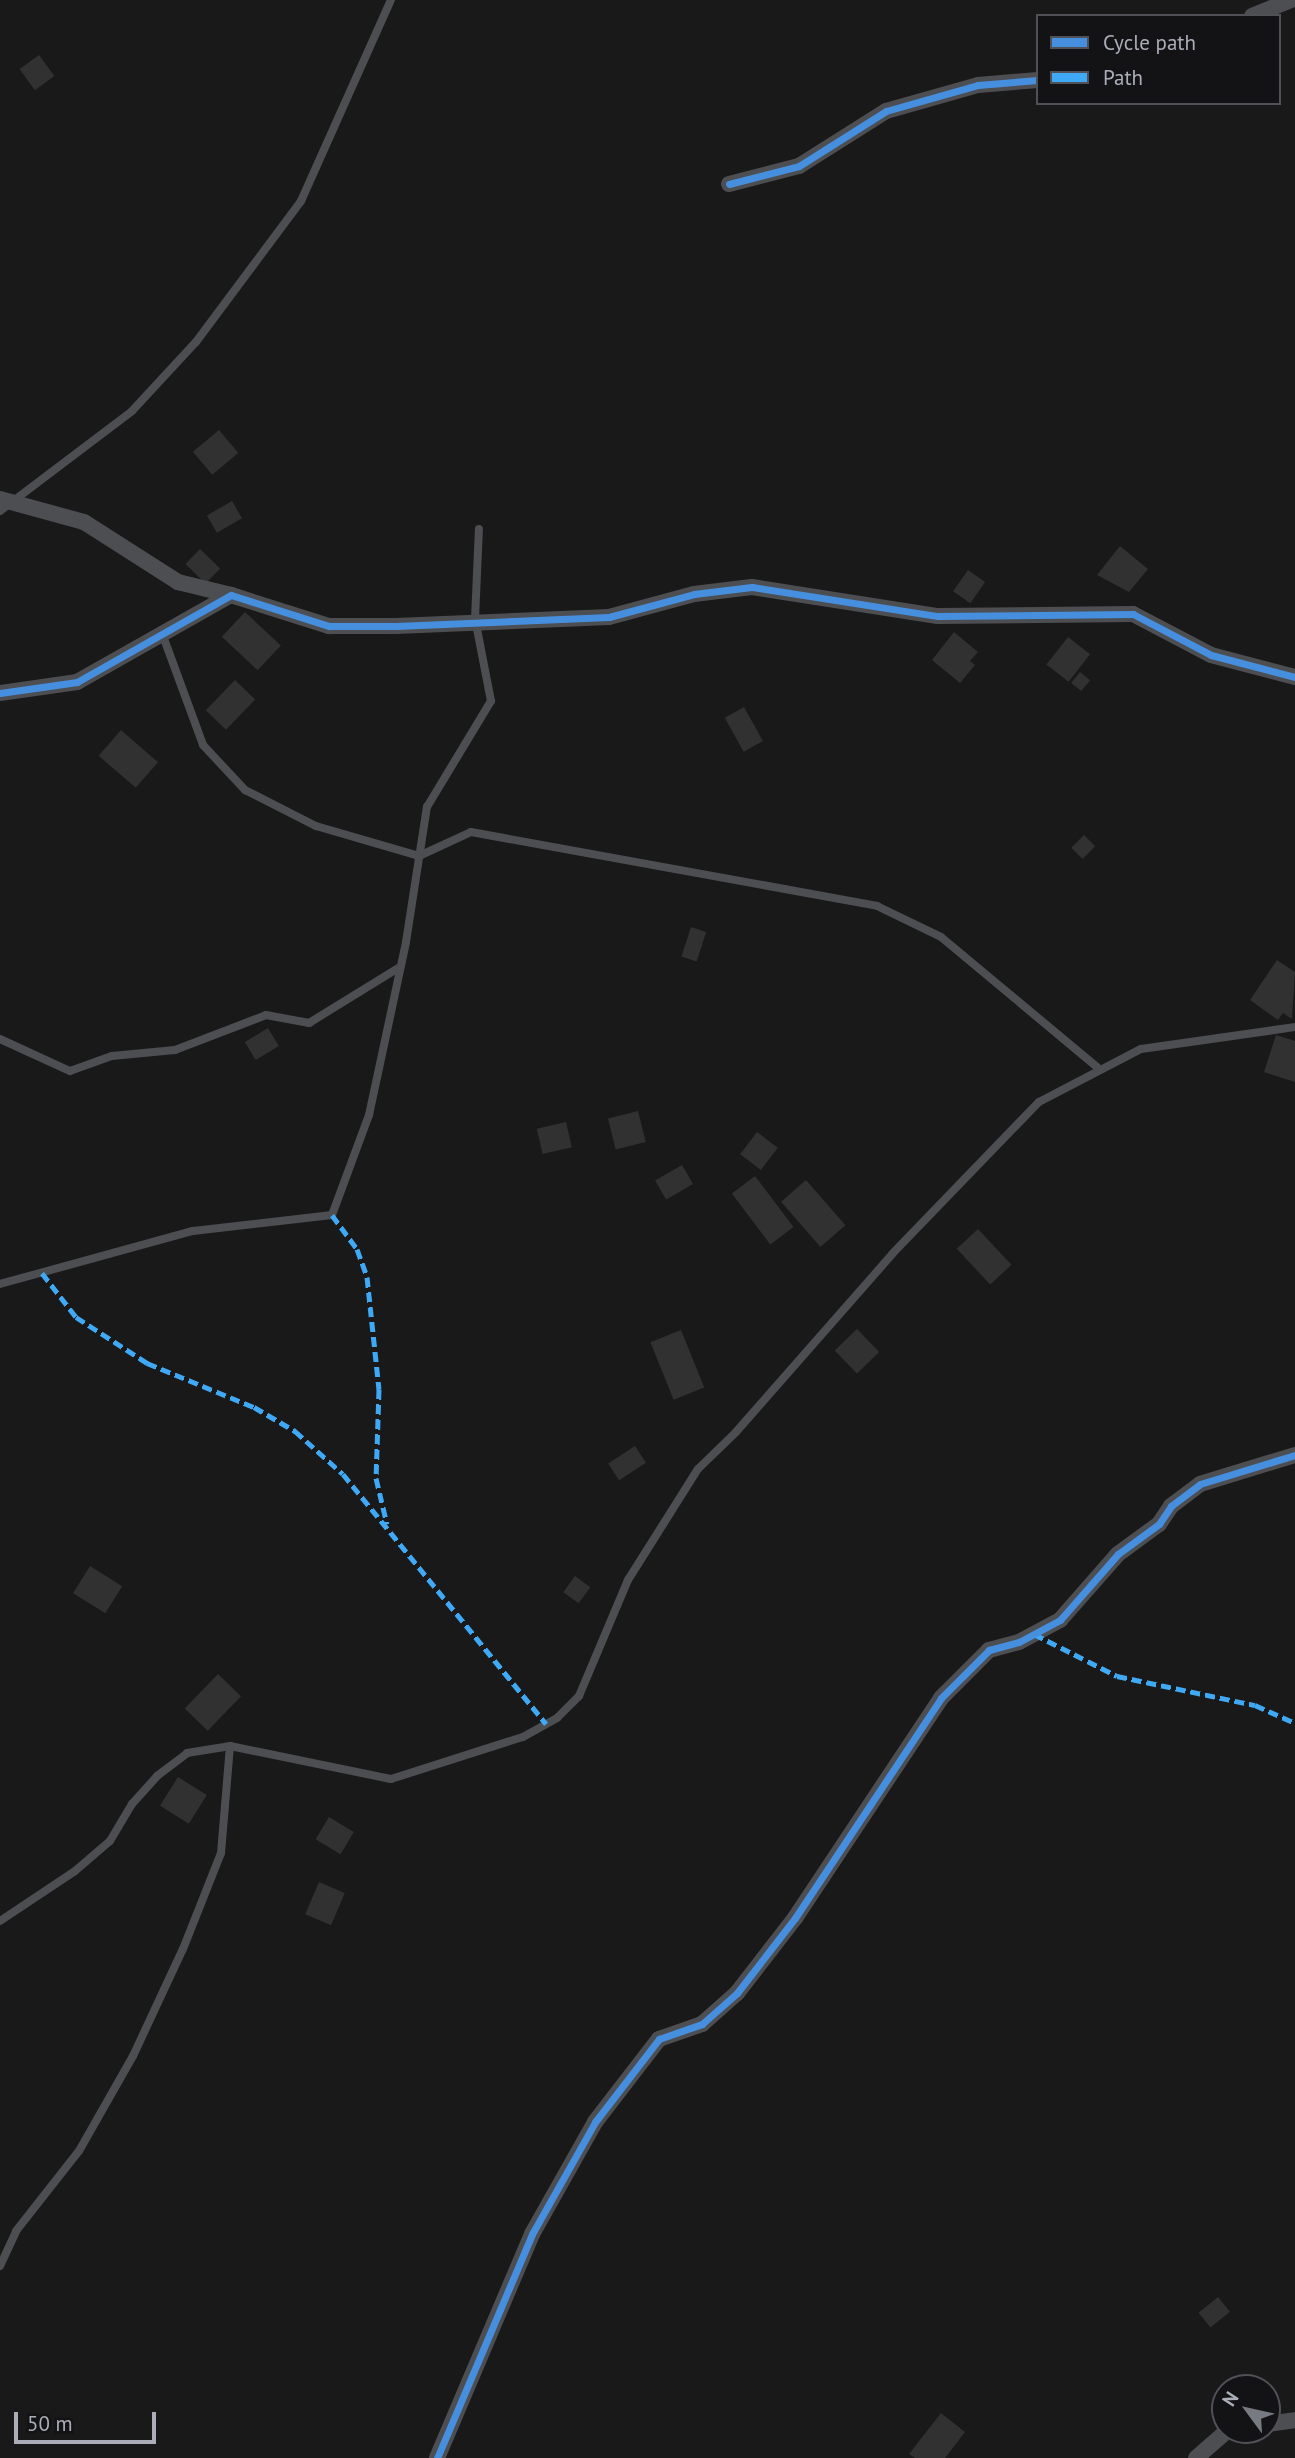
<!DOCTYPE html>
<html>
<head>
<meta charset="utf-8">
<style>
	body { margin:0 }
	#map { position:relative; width:1295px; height:2458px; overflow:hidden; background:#191919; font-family:"PT Sans",sans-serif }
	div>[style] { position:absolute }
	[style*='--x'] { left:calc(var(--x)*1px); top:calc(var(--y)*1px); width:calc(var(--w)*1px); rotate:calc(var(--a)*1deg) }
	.building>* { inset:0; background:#313131; transform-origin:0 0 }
	.lane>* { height:8px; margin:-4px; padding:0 4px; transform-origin:4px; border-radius:4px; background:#4d4e52 }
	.street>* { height:16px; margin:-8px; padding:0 8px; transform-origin:8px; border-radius:8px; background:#4d4e52 }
	.quiet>* { height:5px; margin-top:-2.5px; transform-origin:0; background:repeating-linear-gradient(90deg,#3fa9f5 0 10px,transparent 0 15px) }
	.cycleway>* { height:7px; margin:-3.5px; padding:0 3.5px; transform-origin:3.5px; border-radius:3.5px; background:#468fdf }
	span { translate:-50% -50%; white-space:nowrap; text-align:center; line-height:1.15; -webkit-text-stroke:5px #131315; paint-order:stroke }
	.legend { position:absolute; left:1036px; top:14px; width:245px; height:91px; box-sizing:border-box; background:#131315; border:2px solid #505157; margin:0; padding:9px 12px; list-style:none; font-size:21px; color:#abaeb9 }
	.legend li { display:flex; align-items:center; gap:14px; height:35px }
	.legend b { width:35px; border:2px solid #505157 }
	.north { position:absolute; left:1211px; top:2374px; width:70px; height:70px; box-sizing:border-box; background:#131315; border:2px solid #505157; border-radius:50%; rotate:303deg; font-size:19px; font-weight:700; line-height:28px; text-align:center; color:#abaeb9 }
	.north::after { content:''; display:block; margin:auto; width:24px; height:32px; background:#787a81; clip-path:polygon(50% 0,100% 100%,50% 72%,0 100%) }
	.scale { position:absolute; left:14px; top:2412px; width:142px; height:32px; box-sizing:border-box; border:4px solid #abaeb9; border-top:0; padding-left:9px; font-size:21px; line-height:24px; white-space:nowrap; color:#abaeb9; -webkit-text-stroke:5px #131315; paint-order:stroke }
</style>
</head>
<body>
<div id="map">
	<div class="building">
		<div style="left:39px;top:55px;width:26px;height:24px;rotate:54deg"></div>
		<div style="left:219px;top:430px;width:30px;height:34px;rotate:50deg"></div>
		<div style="left:232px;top:501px;width:20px;height:29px;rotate:60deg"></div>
		<div style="clip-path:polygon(1120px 546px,1148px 569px,1129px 592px,1097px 575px)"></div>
		<div style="left:200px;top:549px;width:28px;height:21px;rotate:44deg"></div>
		<div style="left:968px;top:570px;width:21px;height:26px;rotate:35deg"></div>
		<div style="left:245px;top:612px;width:49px;height:34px;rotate:43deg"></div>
		<div style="clip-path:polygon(954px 632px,978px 652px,970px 661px,975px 665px,960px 683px,932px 660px)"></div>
		<div style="left:1068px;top:637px;width:28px;height:35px;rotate:38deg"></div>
		<div style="left:1080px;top:672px;width:13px;height:14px;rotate:39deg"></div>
		<div style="left:235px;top:680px;width:28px;height:42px;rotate:44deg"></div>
		<div style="left:744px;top:707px;width:39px;height:22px;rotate:61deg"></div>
		<div style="left:121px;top:730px;width:49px;height:34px;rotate:41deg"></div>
		<div style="left:1084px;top:835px;width:16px;height:18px;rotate:45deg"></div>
		<div style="left:691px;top:927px;width:16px;height:31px;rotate:18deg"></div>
		<div style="clip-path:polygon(1277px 960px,1295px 972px,1292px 1019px,1283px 1013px,1278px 1020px,1250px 1000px)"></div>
		<div style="left:268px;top:1028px;width:21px;height:27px;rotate:59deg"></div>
		<div style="clip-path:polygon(1276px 1035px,1295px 1041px,1295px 1082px,1264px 1072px)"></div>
		<div style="left:638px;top:1111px;width:32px;height:31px;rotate:76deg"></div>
		<div style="left:566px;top:1122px;width:26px;height:30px;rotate:77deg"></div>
		<div style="left:757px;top:1132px;width:26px;height:28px;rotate:37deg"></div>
		<div style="left:682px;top:1165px;width:22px;height:31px;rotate:60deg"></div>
		<div style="left:755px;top:1176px;width:64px;height:29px;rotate:53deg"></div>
		<div style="left:806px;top:1180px;width:60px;height:33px;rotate:49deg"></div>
		<div style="left:978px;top:1229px;width:49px;height:29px;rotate:47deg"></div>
		<div style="left:857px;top:1329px;width:32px;height:31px;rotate:46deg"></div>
		<div style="left:681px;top:1330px;width:62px;height:33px;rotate:68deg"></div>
		<div style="left:635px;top:1446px;width:20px;height:32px;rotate:57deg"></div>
		<div style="left:90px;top:1566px;width:38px;height:32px;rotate:32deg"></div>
		<div style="left:575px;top:1576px;width:19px;height:20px;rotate:36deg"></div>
		<div style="left:218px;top:1674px;width:32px;height:48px;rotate:44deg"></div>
		<div style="left:178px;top:1777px;width:34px;height:34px;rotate:32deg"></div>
		<div style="left:329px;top:1817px;width:29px;height:26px;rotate:31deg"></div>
		<div style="left:319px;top:1882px;width:28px;height:35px;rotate:23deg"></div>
		<div style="left:1218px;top:2297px;width:19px;height:25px;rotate:51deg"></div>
		<div style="clip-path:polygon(941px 2413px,965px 2432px,945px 2458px,915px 2458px,909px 2454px)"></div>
	</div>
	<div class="lane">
		<div style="--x:0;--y:511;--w:166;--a:-37.1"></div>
		<div style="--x:132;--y:411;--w:94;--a:-47.2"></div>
		<div style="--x:196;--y:342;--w:176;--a:-53.3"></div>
		<div style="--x:301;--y:201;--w:220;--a:-65.9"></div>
		<div style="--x:163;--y:636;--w:116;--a:69.8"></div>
		<div style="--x:203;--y:745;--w:62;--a:47"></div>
		<div style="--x:245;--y:790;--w:80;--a:26.9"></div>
		<div style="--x:316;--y:826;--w:107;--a:16.2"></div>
		<div style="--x:419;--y:856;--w:57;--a:-24.8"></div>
		<div style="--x:471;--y:832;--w:413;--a:10.3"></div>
		<div style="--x:877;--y:906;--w:71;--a:25.8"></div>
		<div style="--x:941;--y:937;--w:204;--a:39.8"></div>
		<div style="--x:0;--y:1039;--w:77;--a:24.6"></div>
		<div style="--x:70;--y:1071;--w:45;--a:-19.7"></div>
		<div style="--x:112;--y:1056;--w:63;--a:-5.4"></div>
		<div style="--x:175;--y:1050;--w:97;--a:-21"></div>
		<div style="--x:266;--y:1015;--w:44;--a:10.5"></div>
		<div style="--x:309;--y:1023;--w:107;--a:-31.6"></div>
		<div style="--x:0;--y:1284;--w:200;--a:-15.4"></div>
		<div style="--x:193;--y:1231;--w:140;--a:-6.6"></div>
		<div style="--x:332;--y:1215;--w:107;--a:-69.7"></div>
		<div style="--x:369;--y:1115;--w:177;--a:-77.9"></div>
		<div style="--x:406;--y:942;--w:137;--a:-81.2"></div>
		<div style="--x:427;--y:807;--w:124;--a:-58.9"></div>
		<div style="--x:491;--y:701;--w:84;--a:-101"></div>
		<div style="--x:475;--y:619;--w:90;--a:-87.5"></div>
		<div style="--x:0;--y:1921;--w:90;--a:-33.7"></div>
		<div style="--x:75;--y:1871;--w:46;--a:-40.6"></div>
		<div style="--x:110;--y:1841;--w:43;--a:-59.3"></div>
		<div style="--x:132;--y:1804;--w:38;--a:-48"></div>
		<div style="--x:157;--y:1776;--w:38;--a:-37"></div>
		<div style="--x:187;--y:1753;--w:44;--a:-9.2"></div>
		<div style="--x:230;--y:1746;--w:164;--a:11.6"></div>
		<div style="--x:391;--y:1779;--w:139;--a:-17.7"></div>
		<div style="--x:523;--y:1737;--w:39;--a:-29"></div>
		<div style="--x:557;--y:1718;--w:31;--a:-45"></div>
		<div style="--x:579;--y:1696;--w:126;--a:-67.1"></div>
		<div style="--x:628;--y:1580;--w:131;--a:-57.8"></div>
		<div style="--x:698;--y:1469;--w:53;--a:-44.2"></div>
		<div style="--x:736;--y:1432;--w:238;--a:-48.7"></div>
		<div style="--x:893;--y:1253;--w:210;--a:-46"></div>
		<div style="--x:1039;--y:1102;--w:115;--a:-27.5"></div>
		<div style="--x:1141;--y:1049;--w:156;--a:-8.1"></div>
		<div style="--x:0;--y:2266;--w:38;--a:-65"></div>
		<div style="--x:16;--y:2231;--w:102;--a:-51.8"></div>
		<div style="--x:79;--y:2151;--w:109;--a:-60.4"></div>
		<div style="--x:133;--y:2056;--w:118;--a:-65"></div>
		<div style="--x:183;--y:1949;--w:103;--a:-68.4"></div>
		<div style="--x:221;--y:1853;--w:107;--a:-85.2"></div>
	</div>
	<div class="street">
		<div style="--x:1252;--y:16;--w:42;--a:-22.3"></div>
		<div style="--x:729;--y:184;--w:72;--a:-14.4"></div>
		<div style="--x:799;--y:166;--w:103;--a:-32.3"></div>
		<div style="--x:886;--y:111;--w:96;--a:-15.8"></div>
		<div style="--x:978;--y:85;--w:60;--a:-4.8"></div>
		<div style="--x:0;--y:499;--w:87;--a:15.3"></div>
		<div style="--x:84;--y:522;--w:112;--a:32.6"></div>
		<div style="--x:178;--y:582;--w:55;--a:13.8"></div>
		<div style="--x:0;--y:693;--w:78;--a:-8.1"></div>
		<div style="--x:77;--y:682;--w:177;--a:-29.5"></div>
		<div style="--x:231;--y:595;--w:103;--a:17.6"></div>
		<div style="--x:329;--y:626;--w:67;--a:0"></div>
		<div style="--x:396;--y:626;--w:213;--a:-2.4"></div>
		<div style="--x:609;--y:617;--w:88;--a:-15.1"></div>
		<div style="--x:694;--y:594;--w:58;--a:-6.9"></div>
		<div style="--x:752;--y:587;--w:188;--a:8.9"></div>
		<div style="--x:938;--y:616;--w:195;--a:-0.6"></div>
		<div style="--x:1133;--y:614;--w:88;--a:27.7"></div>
		<div style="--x:1211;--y:655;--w:87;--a:14.7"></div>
		<div style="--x:1267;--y:2424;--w:28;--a:-8"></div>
		<div style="--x:437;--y:2458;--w:243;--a:-67"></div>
		<div style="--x:532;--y:2234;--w:129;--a:-60.6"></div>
		<div style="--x:595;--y:2122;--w:105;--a:-52.4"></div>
		<div style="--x:659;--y:2039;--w:46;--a:-19.2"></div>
		<div style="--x:702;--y:2024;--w:47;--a:-41.5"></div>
		<div style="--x:737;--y:1993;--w:95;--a:-52.3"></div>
		<div style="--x:795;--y:1918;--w:264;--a:-56.4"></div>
		<div style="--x:941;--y:1698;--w:68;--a:-45"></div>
		<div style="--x:989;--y:1650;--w:31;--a:-15"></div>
		<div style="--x:1019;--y:1642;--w:47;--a:-28.2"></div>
		<div style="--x:1060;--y:1620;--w:88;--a:-48.7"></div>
		<div style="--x:1118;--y:1554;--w:51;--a:-36.2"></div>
		<div style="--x:1159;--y:1524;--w:22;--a:-56"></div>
		<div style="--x:1171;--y:1506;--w:36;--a:-37"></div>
		<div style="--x:1200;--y:1484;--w:99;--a:-17"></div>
		<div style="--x:1196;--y:2458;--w:43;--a:-41.2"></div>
	</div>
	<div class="quiet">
		<div style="--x:332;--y:1215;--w:42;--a:53.7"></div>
		<div style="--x:357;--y:1249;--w:30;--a:70"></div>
		<div style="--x:367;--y:1277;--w:113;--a:83.9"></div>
		<div style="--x:379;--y:1389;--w:89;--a:91.9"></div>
		<div style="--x:376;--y:1478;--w:47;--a:76.6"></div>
		<div style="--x:42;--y:1273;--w:56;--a:52.3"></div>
		<div style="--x:76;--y:1317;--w:85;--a:32.9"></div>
		<div style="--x:147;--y:1363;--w:116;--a:22.4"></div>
		<div style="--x:254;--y:1407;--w:48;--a:30.3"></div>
		<div style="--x:295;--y:1431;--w:64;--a:41.9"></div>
		<div style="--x:343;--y:1474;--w:322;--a:50.9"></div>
		<div style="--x:1034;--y:1634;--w:93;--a:26.8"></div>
		<div style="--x:1117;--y:1676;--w:141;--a:11.9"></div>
		<div style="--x:1255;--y:1705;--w:44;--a:24.2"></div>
	</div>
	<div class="cycleway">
		<div style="--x:729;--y:184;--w:72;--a:-14.4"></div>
		<div style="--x:799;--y:166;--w:103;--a:-32.3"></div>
		<div style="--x:886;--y:111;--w:96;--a:-15.8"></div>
		<div style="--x:978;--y:85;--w:60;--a:-4.8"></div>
		<div style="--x:0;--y:693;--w:78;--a:-8.1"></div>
		<div style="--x:77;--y:682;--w:177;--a:-29.5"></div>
		<div style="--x:231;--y:595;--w:103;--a:17.6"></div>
		<div style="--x:329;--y:626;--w:67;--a:0"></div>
		<div style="--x:396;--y:626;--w:213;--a:-2.4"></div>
		<div style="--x:609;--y:617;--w:88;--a:-15.1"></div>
		<div style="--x:694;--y:594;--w:58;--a:-6.9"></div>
		<div style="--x:752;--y:587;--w:188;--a:8.9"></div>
		<div style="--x:938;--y:616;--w:195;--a:-0.6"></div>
		<div style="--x:1133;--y:614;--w:88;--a:27.7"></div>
		<div style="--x:1211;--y:655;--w:87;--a:14.7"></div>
		<div style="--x:437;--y:2458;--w:243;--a:-67"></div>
		<div style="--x:532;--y:2234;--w:129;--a:-60.6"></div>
		<div style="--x:595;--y:2122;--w:105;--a:-52.4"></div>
		<div style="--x:659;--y:2039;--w:46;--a:-19.2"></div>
		<div style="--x:702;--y:2024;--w:47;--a:-41.5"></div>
		<div style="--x:737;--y:1993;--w:95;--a:-52.3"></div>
		<div style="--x:795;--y:1918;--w:264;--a:-56.4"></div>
		<div style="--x:941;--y:1698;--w:68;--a:-45"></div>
		<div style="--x:989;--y:1650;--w:31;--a:-15"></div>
		<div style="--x:1019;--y:1642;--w:47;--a:-28.2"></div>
		<div style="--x:1060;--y:1620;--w:88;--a:-48.7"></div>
		<div style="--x:1118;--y:1554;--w:51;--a:-36.2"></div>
		<div style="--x:1159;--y:1524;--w:22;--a:-56"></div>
		<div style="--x:1171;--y:1506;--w:36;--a:-37"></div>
		<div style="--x:1200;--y:1484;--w:99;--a:-17"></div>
	</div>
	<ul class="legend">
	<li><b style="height:9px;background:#468fdf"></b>Cycle path</li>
	<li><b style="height:9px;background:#3fa9f5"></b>Path</li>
	</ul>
	<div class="north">N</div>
	<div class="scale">50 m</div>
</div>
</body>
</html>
